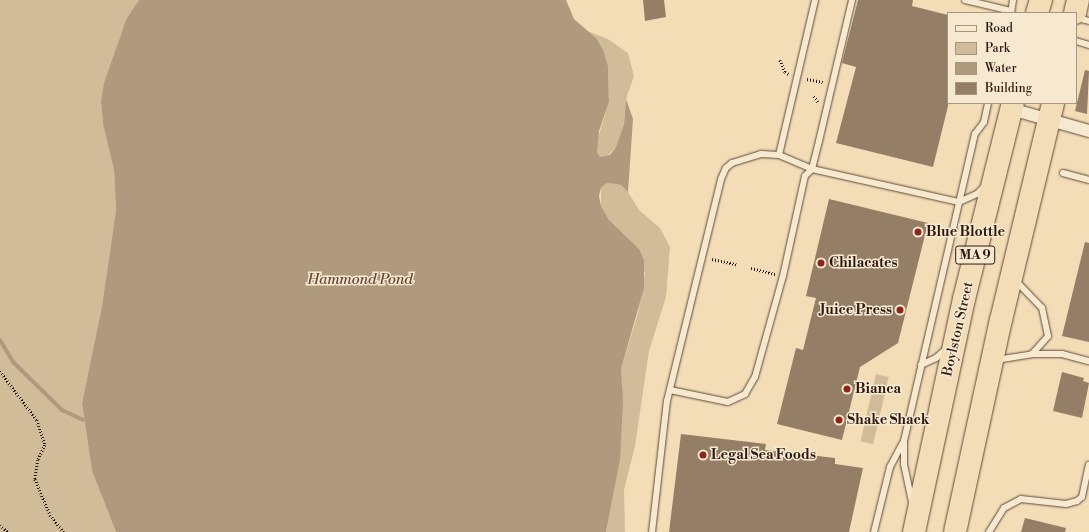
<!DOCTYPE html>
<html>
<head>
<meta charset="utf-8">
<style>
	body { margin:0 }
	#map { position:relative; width:1089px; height:532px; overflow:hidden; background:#f3ddb6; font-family:"Libre Bodoni",serif }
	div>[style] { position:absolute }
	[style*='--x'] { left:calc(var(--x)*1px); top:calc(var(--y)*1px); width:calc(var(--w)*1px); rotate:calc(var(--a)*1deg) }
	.green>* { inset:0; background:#d1bc9a; transform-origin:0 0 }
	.water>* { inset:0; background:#b09a7e }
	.stream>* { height:4px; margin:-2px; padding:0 2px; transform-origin:2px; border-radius:2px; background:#b09a7e }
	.building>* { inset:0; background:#947e66 }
	.path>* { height:2.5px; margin-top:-1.25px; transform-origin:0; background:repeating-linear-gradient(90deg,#2d1810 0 1px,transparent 0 3px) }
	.roads { filter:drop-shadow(0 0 1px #5e493a) drop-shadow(0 0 1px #5e493a) }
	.lane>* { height:6px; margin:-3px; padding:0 3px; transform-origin:3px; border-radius:3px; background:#f7e9d0 }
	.street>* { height:12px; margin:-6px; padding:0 6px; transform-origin:6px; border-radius:6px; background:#f7e9d0 }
	.highway>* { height:22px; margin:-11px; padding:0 11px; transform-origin:11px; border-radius:11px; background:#f3ddb6 }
	.dots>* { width:11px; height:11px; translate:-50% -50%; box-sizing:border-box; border:2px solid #f7e9d0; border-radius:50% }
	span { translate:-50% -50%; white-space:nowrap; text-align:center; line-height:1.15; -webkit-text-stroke:3px #f7e9d0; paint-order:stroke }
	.shield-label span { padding:1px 3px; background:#f7e9d0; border:1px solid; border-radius:3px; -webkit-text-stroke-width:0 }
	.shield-label { font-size:13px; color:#2d1810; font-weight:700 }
	.poi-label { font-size:14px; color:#2d1810; font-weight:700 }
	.left { translate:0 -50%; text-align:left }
	.right { translate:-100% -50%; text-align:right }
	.street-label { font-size:14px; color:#2d1810 }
	.water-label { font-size:15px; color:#614c3c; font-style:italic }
	.legend { position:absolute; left:947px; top:12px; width:130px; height:92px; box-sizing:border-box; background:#f7e9d0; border:1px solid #a69583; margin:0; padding:5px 7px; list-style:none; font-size:12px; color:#2d1810 }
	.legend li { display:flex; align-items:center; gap:8px; height:20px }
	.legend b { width:20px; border:1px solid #a69583 }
</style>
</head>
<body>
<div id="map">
	<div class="green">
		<div style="clip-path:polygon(0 0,139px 0,121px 34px,101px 102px,103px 124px,114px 170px,116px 210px,102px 306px,82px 403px,92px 471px,116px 532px,0 532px)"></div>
		<div style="clip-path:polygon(590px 32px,608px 39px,628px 53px,634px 76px,626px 99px,624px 124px,616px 147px,605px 158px,600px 157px,597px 152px,597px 141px,609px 102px,608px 66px)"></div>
		<div style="clip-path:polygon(607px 183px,621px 185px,628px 192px,639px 210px,660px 228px,670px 247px,666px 297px,649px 351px,635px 446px,624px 490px,625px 532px,606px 532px,620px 460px,621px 369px,638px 313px,645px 273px,629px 240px,609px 220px,601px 206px,601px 188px)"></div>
		<div style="left:876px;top:374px;width:13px;height:69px;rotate:13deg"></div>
	</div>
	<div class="water">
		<div style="clip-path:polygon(139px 0,566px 0,574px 19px,596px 38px,603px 50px,608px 66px,609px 102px,599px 131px,597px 152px,600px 157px,610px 155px,616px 147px,624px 124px,626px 99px,633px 119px,628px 192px,621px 185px,607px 183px,601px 188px,599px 196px,601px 206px,609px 220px,639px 249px,644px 260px,644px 288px,621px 369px,623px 402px,620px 460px,606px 532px,116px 532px,92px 471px,82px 403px,102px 306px,116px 210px,114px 170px,103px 124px,101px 102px,104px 83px,126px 20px)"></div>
	</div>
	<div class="stream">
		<div style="--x:0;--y:340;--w:26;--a:59"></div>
		<div style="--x:13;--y:362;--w:69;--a:44.4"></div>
		<div style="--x:62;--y:410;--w:23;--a:25"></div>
	</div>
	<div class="building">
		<div style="clip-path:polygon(643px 0,664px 0,666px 17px,645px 21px)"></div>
		<div style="clip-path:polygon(858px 0,913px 0,912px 6px,948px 15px,948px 106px,933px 167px,836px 143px,856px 67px,842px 63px)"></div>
		<div style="clip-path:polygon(1085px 70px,1089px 71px,1087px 114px,1075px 111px)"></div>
		<div style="clip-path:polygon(829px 199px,928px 223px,898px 343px,860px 367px,842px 440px,777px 424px,796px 348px,803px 350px,816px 298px,806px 296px)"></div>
		<div style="clip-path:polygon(1085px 242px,1089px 243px,1089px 342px,1062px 336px)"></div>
		<div style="clip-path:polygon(1062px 372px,1084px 378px,1083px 381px,1089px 383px,1082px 418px,1053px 411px)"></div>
		<div style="clip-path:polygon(681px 434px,766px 444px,765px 450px,835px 458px,835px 464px,863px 468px,849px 532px,669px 532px)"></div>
		<div style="clip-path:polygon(1025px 518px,1066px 528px,1065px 532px,1021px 532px)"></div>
	</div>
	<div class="path">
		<div style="--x:780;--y:60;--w:13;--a:67"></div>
		<div style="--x:785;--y:72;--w:4;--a:27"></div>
		<div style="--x:807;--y:79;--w:16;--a:11"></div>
		<div style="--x:814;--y:96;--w:7;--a:56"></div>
		<div style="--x:712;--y:259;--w:25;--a:12"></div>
		<div style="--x:751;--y:268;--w:25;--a:14"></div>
		<div style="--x:0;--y:371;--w:61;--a:52.9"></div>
		<div style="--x:37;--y:420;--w:26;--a:72"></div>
		<div style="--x:45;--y:445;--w:17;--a:115"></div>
		<div style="--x:38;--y:460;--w:19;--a:99"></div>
		<div style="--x:35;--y:479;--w:39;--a:67"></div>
		<div style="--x:50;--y:515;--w:22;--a:51"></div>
		<div style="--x:0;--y:525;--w:11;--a:41"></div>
	</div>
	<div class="roads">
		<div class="lane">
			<div style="--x:965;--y:0;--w:47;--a:13.4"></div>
			<div style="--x:1011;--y:13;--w:13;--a:-81"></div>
			<div style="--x:1077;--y:18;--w:12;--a:14"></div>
			<div style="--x:1076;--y:41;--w:14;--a:17"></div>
			<div style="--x:779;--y:155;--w:159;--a:-76.9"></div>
			<div style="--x:1063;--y:173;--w:27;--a:15"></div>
			<div style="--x:1032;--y:354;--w:30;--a:0"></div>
			<div style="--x:1062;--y:354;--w:28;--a:15"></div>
			<div style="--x:996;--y:360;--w:36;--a:-9"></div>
			<div style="--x:1032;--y:354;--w:24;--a:-48"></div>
			<div style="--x:1048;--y:336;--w:29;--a:-102"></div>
			<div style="--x:1042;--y:308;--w:39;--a:-134"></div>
			<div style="--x:921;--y:365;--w:17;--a:-25"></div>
			<div style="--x:936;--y:358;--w:13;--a:-42"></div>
			<div style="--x:670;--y:390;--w:59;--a:11.7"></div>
			<div style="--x:728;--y:402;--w:19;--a:-25"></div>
			<div style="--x:745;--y:394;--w:20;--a:-60"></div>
			<div style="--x:755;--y:377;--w:105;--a:-74.5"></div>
			<div style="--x:783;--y:276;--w:102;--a:-77.6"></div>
			<div style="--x:805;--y:176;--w:10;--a:-45"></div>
			<div style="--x:812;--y:169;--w:29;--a:-76"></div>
			<div style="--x:819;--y:141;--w:145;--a:-76.8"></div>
			<div style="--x:912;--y:502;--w:39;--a:-102"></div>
			<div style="--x:904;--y:464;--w:23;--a:-90"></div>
			<div style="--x:904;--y:441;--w:315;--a:-77"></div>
			<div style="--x:975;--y:134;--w:15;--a:-53"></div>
			<div style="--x:984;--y:122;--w:19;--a:-78"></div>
			<div style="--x:652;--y:532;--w:132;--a:-83.5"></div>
			<div style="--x:667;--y:401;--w:228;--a:-76.3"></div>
			<div style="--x:721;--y:179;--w:12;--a:-66"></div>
			<div style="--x:726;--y:168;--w:8;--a:-40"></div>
			<div style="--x:732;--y:163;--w:30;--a:-17"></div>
			<div style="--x:761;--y:154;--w:18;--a:3"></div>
			<div style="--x:779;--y:155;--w:36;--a:23"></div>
			<div style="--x:812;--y:169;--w:151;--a:12.7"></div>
			<div style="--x:959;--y:202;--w:20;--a:-24"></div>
			<div style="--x:977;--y:194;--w:11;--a:-45"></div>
			<div style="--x:874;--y:532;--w:67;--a:-76.2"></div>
			<div style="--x:890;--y:467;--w:27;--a:-62"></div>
			<div style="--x:989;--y:532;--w:28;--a:-58"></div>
			<div style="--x:1004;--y:508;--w:19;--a:-28"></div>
			<div style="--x:1021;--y:499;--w:45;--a:6.3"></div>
			<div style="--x:1066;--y:504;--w:11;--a:-15"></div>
			<div style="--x:1077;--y:501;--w:6;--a:-39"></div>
			<div style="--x:1082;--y:497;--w:33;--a:-78"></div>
		</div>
		<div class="street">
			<div style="--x:1011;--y:109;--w:81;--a:15.8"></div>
		</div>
		<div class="highway">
			<div style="--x:1037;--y:13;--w:14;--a:-73"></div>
			<div style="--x:1075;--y:13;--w:13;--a:-77"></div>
			<div style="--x:914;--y:532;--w:238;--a:-77.9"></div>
			<div style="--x:964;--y:299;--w:202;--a:-76"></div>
			<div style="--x:955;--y:532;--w:217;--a:-77.8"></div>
			<div style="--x:1001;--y:320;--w:223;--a:-76.5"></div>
		</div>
	</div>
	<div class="dots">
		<div style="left:918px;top:232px;background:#8f2418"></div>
		<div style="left:821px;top:263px;background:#8f2418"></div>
		<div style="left:900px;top:310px;background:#8f2418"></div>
		<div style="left:847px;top:389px;background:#8f2418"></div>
		<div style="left:839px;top:420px;background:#8f2418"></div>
		<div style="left:703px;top:455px;background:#8f2418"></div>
	</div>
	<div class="shield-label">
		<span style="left:975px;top:255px">MA 9</span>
	</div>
	<div class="poi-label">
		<span class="left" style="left:926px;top:232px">Blue Blottle</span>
		<span class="left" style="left:829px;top:263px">Chilacates</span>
		<span class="right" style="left:892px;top:310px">Juice Press</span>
		<span class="left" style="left:855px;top:389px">Bianca</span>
		<span class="left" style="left:847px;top:420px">Shake Shack</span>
		<span class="left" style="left:711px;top:455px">Legal Sea Foods</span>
	</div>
	<div class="street-label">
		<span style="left:958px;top:329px;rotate:-77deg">Boylston Street</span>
	</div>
	<div class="water-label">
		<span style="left:360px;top:280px">Hammond Pond</span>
	</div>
	<ul class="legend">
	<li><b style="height:5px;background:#f7e9d0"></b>Road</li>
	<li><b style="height:11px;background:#d1bc9a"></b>Park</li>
	<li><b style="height:11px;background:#b09a7e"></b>Water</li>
	<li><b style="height:11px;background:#947e66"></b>Building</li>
	</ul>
</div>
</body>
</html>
